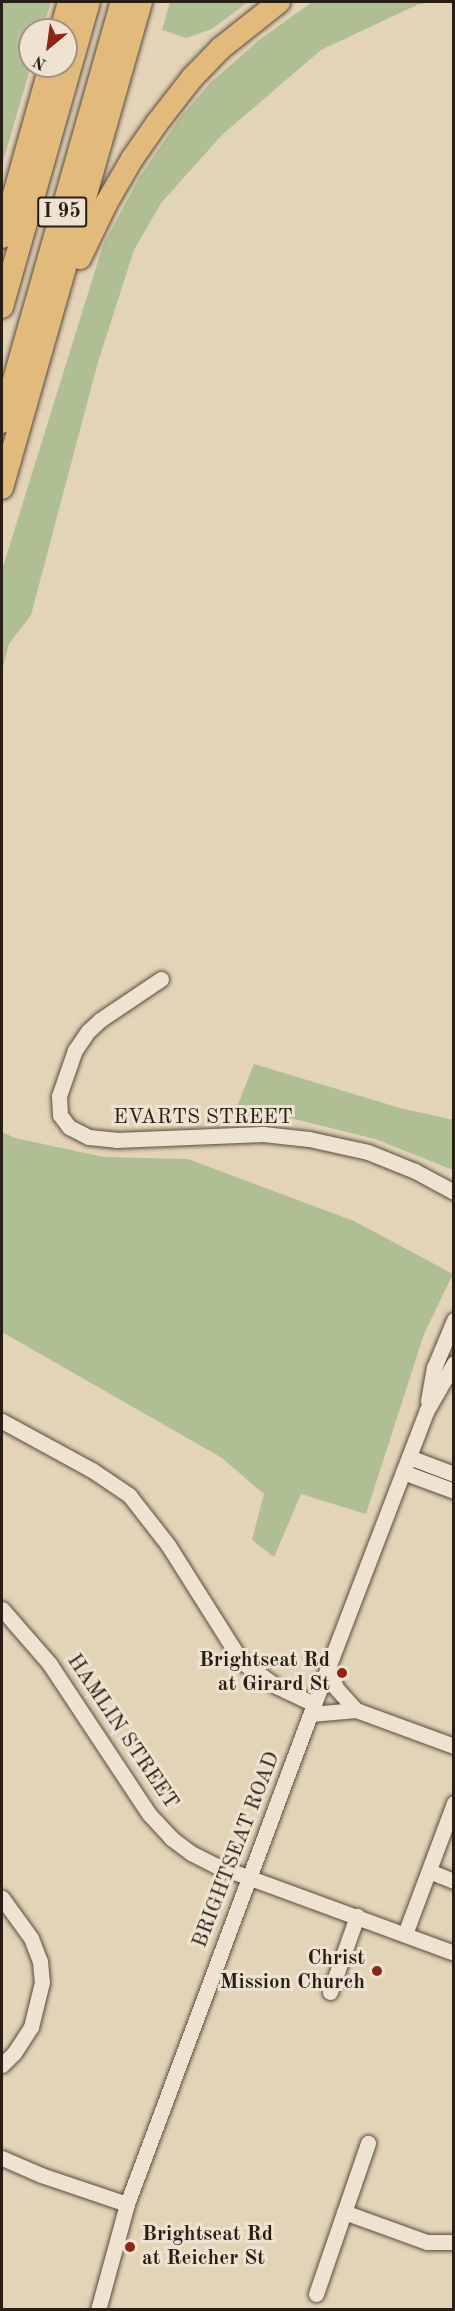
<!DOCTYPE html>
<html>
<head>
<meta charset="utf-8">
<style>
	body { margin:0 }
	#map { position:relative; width:455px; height:2311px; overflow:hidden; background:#e4d4b7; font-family:"Old Standard TT",serif }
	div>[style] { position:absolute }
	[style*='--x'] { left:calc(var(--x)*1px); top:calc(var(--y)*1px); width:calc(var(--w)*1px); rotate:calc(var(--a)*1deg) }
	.green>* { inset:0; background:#afbe93 }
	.roads { filter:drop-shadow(0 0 2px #584c3e) drop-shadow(0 0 2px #584c3e) }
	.minor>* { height:15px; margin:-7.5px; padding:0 7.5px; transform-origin:7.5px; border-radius:7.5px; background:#ede3d0 }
	.highway>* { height:22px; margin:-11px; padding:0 11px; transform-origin:11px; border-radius:11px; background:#e2ba7c }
	.dots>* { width:16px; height:16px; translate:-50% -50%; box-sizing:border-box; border:3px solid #ede3d0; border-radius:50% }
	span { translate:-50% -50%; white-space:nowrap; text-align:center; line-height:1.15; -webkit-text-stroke:6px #ede3d0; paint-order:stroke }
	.shield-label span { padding:2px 4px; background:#ede3d0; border:2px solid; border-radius:4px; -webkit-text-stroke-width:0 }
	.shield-label { font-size:20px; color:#291e15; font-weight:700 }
	.street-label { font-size:21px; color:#291e15 }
	.poi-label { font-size:21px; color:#291e15; font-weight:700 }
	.right { translate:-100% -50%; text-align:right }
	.left { translate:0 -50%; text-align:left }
	.frame { position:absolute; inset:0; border:3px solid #291e15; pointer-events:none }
	.north { position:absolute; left:18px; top:18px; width:60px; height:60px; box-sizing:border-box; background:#ede3d0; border:2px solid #9f9485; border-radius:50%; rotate:209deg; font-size:16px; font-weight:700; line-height:24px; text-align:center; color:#291e15 }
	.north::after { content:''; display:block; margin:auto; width:21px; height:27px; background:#8f2418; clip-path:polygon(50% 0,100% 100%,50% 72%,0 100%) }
</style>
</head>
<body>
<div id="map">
	<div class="green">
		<div style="clip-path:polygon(2px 2px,51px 2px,42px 30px,30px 30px,31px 66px,2px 165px)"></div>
		<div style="clip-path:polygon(170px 2px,248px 2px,212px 29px,186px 38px,162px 30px)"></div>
		<div style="clip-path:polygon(312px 2px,433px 2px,419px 4px,321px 50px,222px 135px,161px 203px,134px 250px,98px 362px,31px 615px,9px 644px,2px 670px,2px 570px,103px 245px,139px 178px,179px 119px,210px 83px,259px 40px)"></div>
		<div style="clip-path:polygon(254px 1064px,400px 1108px,453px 1120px,453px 1170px,375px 1139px,290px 1118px,233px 1117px)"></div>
		<div style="clip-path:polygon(2px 1132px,15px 1138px,104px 1157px,188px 1159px,354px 1221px,453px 1274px,424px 1334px,366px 1514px,301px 1494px,274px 1557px,252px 1540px,264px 1494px,222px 1458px,2px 1332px)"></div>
	</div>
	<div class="roads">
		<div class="minor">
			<div style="--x:161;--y:979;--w:73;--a:146.1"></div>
			<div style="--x:100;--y:1020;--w:16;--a:137"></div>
			<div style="--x:88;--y:1031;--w:23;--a:124"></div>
			<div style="--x:75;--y:1050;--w:49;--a:109.2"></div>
			<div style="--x:59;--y:1096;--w:19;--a:87"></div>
			<div style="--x:60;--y:1115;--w:15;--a:53"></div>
			<div style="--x:69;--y:1127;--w:22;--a:27"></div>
			<div style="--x:89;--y:1137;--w:27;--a:6"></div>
			<div style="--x:116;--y:1140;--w:147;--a:-2.3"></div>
			<div style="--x:263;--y:1134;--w:46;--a:6.2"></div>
			<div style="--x:309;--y:1139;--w:60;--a:12.4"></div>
			<div style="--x:368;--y:1152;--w:51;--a:22"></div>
			<div style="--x:415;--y:1171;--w:44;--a:28.3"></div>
			<div style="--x:428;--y:1401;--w:34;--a:-80"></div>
			<div style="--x:434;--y:1368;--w:52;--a:-67.4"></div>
			<div style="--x:2;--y:1421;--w:102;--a:28.6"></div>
			<div style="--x:92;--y:1470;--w:45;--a:34"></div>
			<div style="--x:129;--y:1495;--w:63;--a:52"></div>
			<div style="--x:168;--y:1545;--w:138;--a:57.7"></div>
			<div style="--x:242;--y:1662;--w:42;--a:35.2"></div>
			<div style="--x:276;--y:1686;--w:42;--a:25.3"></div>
			<div style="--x:409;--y:1457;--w:48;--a:20.7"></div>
			<div style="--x:403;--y:1472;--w:54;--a:20.4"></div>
			<div style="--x:2;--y:1609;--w:72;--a:49"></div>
			<div style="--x:49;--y:1663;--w:181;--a:56.5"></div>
			<div style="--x:149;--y:1814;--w:33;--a:47"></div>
			<div style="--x:171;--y:1838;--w:25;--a:37"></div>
			<div style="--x:191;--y:1853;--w:27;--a:27"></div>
			<div style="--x:215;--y:1865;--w:255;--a:20.2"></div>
			<div style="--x:328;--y:1667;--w:22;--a:69"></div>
			<div style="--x:336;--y:1688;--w:30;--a:48"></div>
			<div style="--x:356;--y:1710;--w:104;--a:20.2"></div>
			<div style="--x:311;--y:1714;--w:45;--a:-5.1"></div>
			<div style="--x:429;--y:1871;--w:27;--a:22"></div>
			<div style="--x:2;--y:1898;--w:49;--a:54.1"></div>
			<div style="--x:31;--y:1938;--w:25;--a:69"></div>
			<div style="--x:40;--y:1961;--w:21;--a:85"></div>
			<div style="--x:42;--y:1982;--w:46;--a:103.7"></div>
			<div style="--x:31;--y:2027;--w:31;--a:123"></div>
			<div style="--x:14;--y:2053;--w:17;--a:135"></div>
			<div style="--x:405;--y:1934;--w:140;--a:-69.5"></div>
			<div style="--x:330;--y:1992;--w:81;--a:-70.4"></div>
			<div style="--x:2;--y:2158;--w:43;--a:23.6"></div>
			<div style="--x:41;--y:2175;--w:91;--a:18.6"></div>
			<div style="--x:344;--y:2212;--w:88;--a:19.9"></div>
			<div style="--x:427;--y:2242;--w:27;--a:0"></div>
			<div style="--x:316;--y:2294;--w:160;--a:-71"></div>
			<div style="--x:98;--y:2310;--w:110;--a:-74.7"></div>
			<div style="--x:127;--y:2204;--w:534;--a:-69.49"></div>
			<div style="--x:314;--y:1704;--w:315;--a:-69"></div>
			<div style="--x:427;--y:1410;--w:54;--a:-60.1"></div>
		</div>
		<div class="highway">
			<div style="--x:61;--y:30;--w:29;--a:-74"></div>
			<div style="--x:2;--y:237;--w:178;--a:-74.3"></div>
			<div style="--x:80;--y:258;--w:62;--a:-64.3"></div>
			<div style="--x:107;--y:202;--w:50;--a:-59.8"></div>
			<div style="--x:132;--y:159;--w:44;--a:-55.2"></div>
			<div style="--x:157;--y:123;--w:57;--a:-52.1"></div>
			<div style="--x:192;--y:78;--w:42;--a:-46"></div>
			<div style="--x:221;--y:48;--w:74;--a:-38.4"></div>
			<div style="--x:2;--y:307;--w:317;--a:-74.1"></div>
			<div style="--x:2;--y:422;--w:437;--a:-74.1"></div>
			<div style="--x:2;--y:488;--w:505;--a:-74.04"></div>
		</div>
	</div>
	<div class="dots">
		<div style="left:342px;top:1673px;background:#8f2418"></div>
		<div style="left:377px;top:1971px;background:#8f2418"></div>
		<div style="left:130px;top:2247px;background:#8f2418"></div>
	</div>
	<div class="shield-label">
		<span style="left:62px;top:212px">I 95</span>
	</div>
	<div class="street-label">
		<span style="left:203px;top:1118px">EVARTS STREET</span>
		<span style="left:122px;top:1732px;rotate:56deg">HAMLIN STREET</span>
		<span style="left:237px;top:1850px;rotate:-69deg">BRIGHTSEAT ROAD</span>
	</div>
	<div class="poi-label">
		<span class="right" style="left:330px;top:1673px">Brightseat Rd<br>at Girard St</span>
		<span class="right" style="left:365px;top:1971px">Christ<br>Mission Church</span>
		<span class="left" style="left:142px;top:2247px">Brightseat Rd<br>at Reicher St</span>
	</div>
	<div class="frame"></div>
	<div class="north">N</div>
</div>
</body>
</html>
